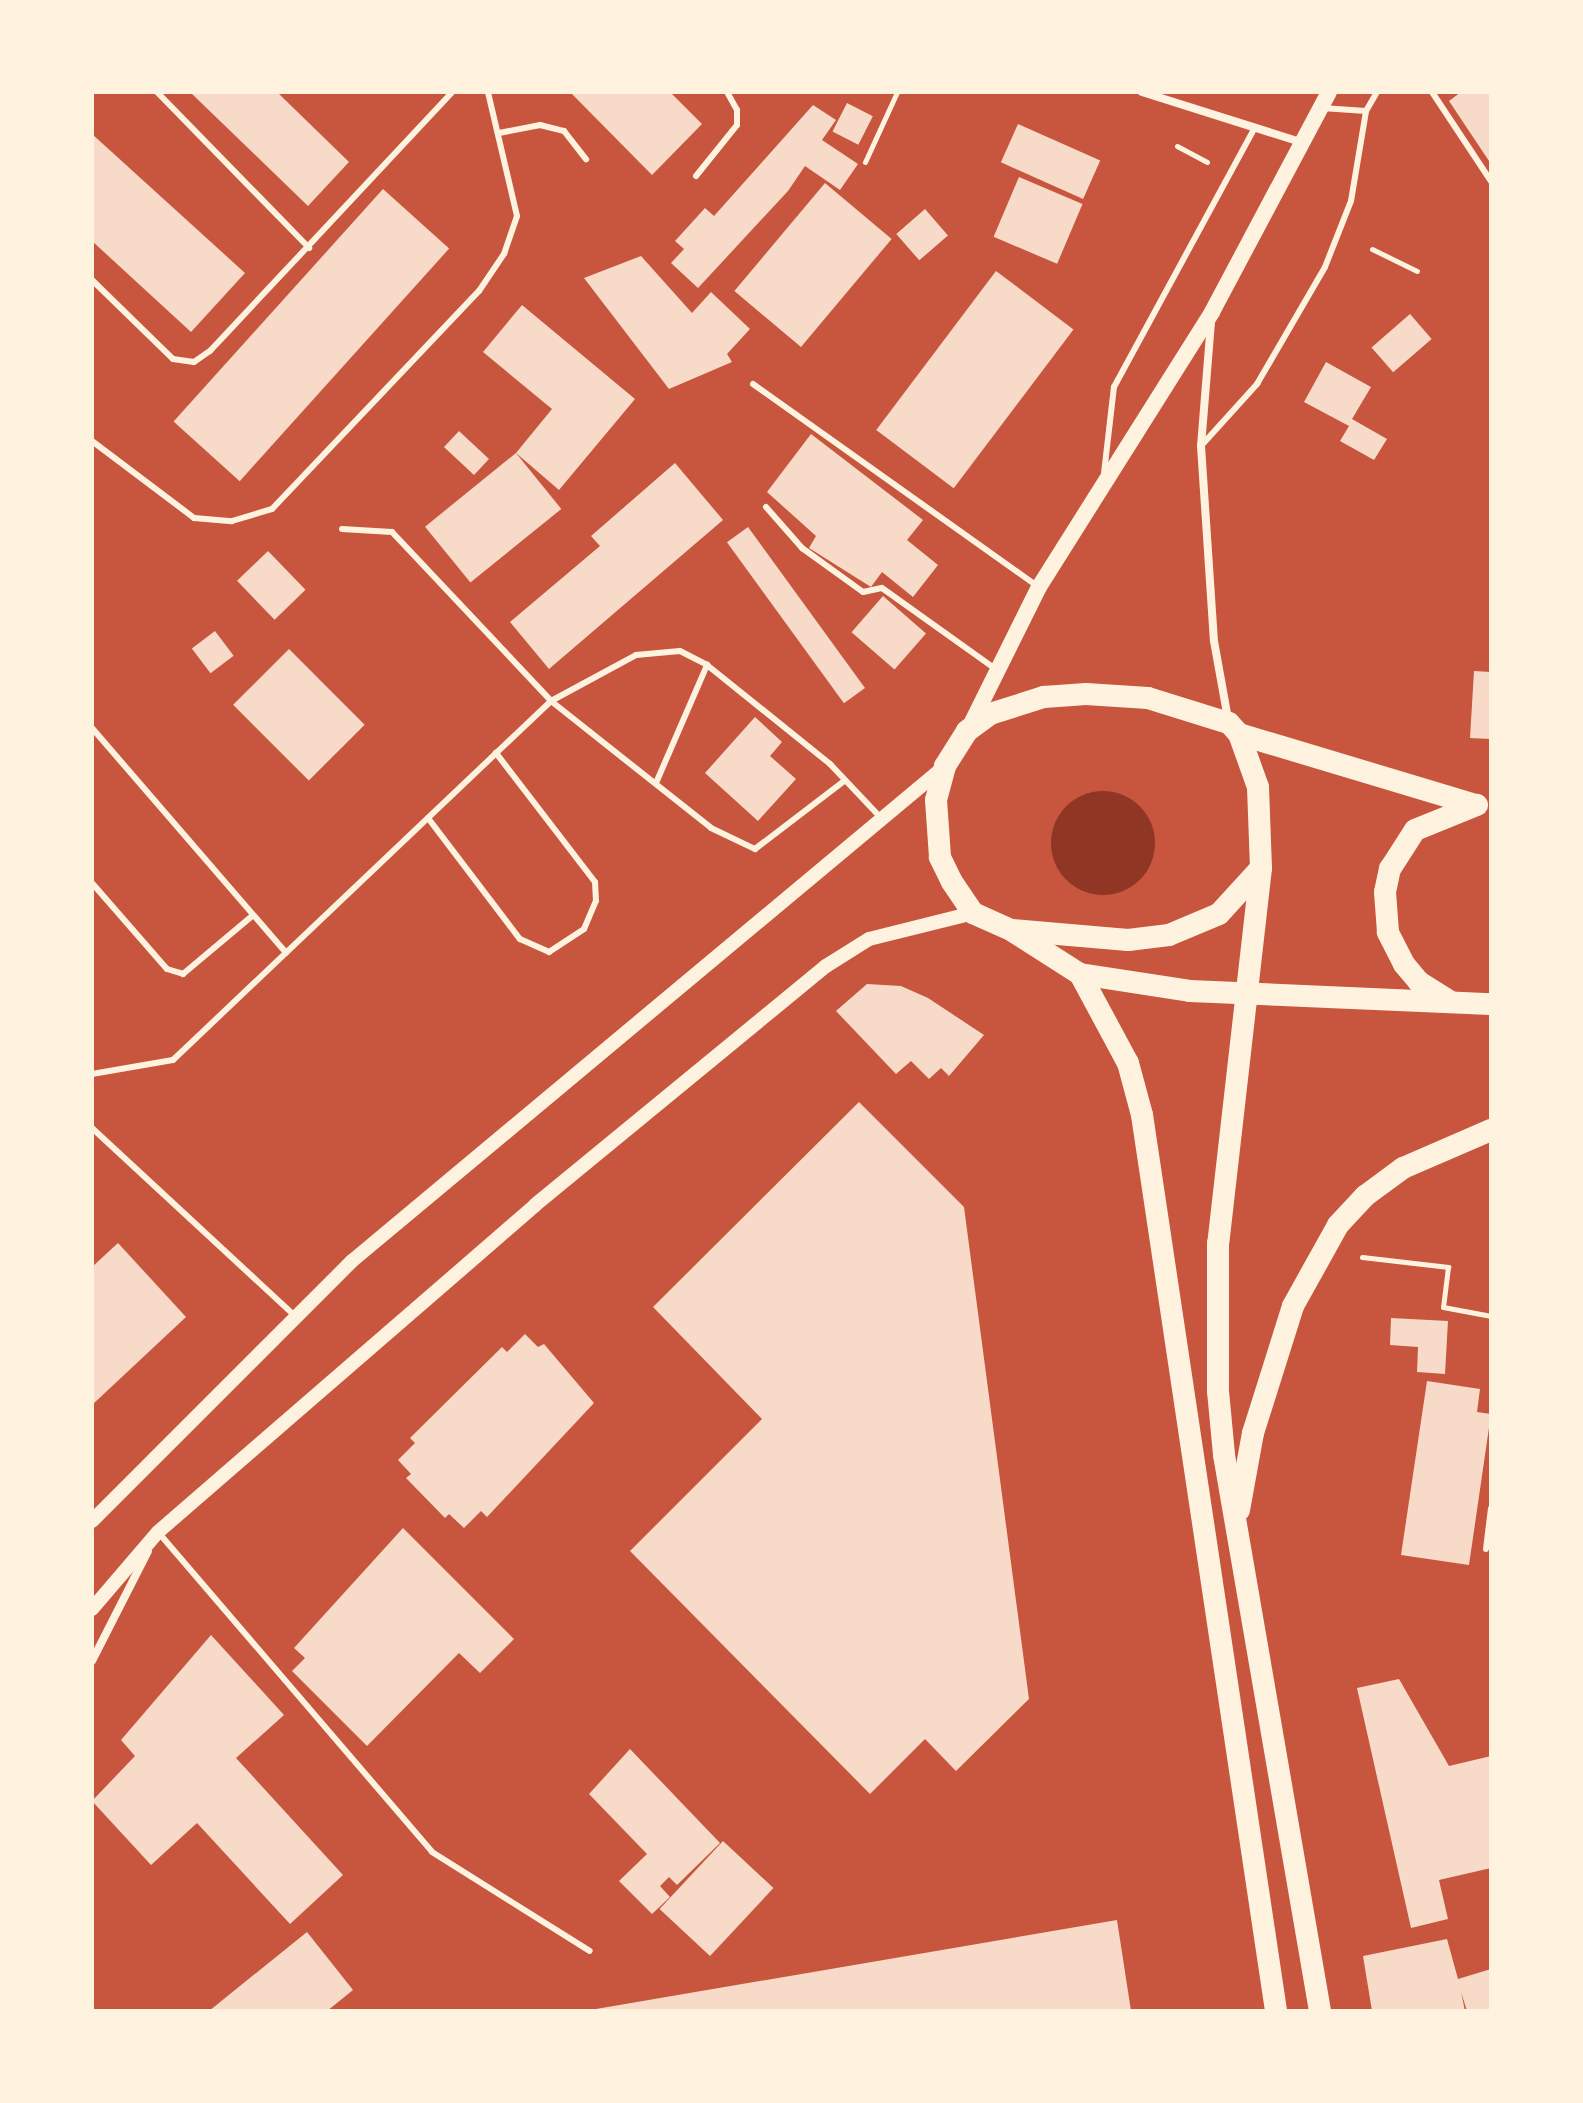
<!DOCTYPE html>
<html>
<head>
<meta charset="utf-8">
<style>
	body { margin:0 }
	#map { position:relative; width:1583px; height:2103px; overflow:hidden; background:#c8553d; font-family:Poppins,sans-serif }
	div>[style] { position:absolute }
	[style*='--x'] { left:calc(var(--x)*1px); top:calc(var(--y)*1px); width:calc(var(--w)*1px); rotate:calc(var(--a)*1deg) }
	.water>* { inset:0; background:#8f3625 }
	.round { border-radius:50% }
	.building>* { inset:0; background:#f7dbc8; transform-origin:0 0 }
	.path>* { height:5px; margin:-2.5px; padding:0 2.5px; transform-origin:2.5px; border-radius:2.5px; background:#fff3e0 }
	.service>* { height:6px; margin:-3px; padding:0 3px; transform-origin:3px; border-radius:3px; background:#fff3e0 }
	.minor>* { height:8px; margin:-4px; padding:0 4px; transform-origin:4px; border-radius:4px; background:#fff3e0 }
	.tertiary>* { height:14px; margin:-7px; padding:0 7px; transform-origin:7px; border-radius:7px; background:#fff3e0 }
	.secondary>* { height:16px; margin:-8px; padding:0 8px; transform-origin:8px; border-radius:8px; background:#fff3e0 }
	.trunk>* { height:22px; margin:-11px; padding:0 11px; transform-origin:11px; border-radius:11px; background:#fff3e0 }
	span { translate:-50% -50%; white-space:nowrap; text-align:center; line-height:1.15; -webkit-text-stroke:8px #fff3e0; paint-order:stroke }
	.frame { position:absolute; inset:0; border:94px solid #fff3e0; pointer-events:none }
</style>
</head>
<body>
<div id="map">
	<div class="water">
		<div class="round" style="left:1051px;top:791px;width:104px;height:104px"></div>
	</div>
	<div class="building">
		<div style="clip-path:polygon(190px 92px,277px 92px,349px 162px,308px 206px)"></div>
		<div style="clip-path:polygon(570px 92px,670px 92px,702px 124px,652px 175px)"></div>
		<div style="clip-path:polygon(1461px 92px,1491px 92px,1491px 164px,1449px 101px)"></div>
		<div style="left:847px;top:103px;width:29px;height:32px;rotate:27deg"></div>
		<div style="clip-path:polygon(813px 105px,836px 120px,822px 140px,858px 164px,840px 190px,805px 166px,788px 191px,698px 288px,671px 263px,684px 249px,675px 241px,705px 208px,714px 216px)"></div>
		<div style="left:1018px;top:124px;width:90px;height:42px;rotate:24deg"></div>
		<div style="clip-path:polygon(92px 134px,245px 273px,191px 332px,92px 241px)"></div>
		<div style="left:1019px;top:177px;width:69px;height:65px;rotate:23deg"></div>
		<div style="left:825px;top:183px;width:87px;height:141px;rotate:40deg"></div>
		<div style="left:383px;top:189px;width:89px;height:313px;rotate:42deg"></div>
		<div style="left:925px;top:209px;width:35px;height:38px;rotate:49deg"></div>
		<div style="clip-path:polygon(641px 256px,692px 313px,711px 292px,750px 329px,727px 354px,732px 362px,669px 389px,584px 278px)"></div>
		<div style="left:996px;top:271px;width:97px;height:199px;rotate:37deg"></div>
		<div style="clip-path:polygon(522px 305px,635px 399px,559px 490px,516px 453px,552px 409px,483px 352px)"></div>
		<div style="left:1410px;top:314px;width:33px;height:51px;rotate:49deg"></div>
		<div style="clip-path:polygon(1326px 362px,1371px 387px,1352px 419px,1387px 439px,1374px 460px,1340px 441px,1349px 426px,1304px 402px)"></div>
		<div style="left:459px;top:431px;width:41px;height:22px;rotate:43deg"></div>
		<div style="clip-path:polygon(811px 434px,923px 520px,907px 540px,938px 565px,913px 597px,882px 572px,871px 587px,809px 548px,816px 536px,767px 492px)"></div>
		<div style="left:516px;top:453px;width:72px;height:117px;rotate:51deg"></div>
		<div style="clip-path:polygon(675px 463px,723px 520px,549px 669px,510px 622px,600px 546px,591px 536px)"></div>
		<div style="left:748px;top:527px;width:199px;height:26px;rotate:54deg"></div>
		<div style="left:268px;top:551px;width:54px;height:43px;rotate:46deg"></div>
		<div style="left:883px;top:596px;width:57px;height:48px;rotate:41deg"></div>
		<div style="left:215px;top:631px;width:31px;height:29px;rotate:53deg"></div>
		<div style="left:289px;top:649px;width:107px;height:79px;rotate:45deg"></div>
		<div style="clip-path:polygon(1474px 671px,1491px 672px,1491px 739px,1470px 738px)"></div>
		<div style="clip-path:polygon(755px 717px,782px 742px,770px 756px,796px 779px,758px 821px,705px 773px)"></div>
		<div style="clip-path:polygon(867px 984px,901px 986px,928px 998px,984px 1035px,949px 1076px,941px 1068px,929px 1079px,911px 1061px,896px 1074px,836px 1011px)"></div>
		<div style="clip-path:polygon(859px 1102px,964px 1207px,1029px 1699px,956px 1771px,925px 1739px,870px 1794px,630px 1551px,762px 1419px,653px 1307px)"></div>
		<div style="clip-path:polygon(118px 1243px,186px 1317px,92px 1405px,92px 1267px)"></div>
		<div style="clip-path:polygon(1391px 1318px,1448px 1321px,1445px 1374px,1417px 1372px,1418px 1347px,1390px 1345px)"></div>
		<div style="clip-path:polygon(525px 1334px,538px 1347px,544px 1344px,594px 1403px,487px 1517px,481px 1511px,464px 1528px,449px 1514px,445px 1518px,406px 1478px,411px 1474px,398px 1460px,415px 1443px,410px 1438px,502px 1347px,507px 1352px)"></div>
		<div style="clip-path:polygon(1427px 1381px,1480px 1389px,1477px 1412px,1491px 1414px,1469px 1565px,1401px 1555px)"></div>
		<div style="clip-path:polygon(403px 1528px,514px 1639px,480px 1673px,459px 1653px,367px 1746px,292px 1671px,305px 1658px,294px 1648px)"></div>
		<div style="clip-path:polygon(211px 1635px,284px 1715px,236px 1758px,343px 1875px,290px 1924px,197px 1823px,151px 1865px,92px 1801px,135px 1756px,121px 1740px)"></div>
		<div style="clip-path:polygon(1399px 1679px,1449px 1766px,1491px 1756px,1491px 1868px,1439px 1880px,1448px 1919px,1411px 1928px,1357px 1688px)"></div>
		<div style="clip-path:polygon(630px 1749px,720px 1843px,677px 1885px,669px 1877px,660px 1886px,670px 1897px,652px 1914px,619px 1881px,647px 1854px,589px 1794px)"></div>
		<div style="left:723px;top:1841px;width:69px;height:93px;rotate:43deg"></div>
		<div style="clip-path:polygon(1117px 1920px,1131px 2011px,596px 2011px,596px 2009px)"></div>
		<div style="clip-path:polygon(307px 1932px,353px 1990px,327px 2011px,209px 2011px)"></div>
		<div style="clip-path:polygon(1447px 1939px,1458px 1979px,1491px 1969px,1491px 2011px,1467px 2011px,1461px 1992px,1465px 2011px,1372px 2011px,1363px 1956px)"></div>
	</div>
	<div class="path">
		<div style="--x:1177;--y:146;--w:34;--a:28"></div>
		<div style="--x:865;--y:162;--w:77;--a:-65.4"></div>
		<div style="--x:1372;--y:249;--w:50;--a:26.1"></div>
		<div style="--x:1362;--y:1257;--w:87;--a:6.6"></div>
		<div style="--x:1448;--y:1267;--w:40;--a:97.1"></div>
		<div style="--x:1443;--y:1307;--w:49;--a:10.6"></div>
	</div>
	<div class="service">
		<div style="--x:157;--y:92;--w:218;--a:45.7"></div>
		<div style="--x:1432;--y:92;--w:107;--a:56.5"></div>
		<div style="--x:1322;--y:108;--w:44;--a:3.9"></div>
		<div style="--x:499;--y:133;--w:42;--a:-11"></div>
		<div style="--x:540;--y:125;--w:25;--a:14"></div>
		<div style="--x:564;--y:131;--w:36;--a:52"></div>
		<div style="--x:696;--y:176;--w:65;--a:-51.2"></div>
		<div style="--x:737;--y:125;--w:15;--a:-90"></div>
		<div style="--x:737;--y:110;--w:21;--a:-119"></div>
		<div style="--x:92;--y:280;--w:113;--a:44.3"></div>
		<div style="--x:173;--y:359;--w:21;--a:8"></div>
		<div style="--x:194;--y:362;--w:19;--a:-35"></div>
		<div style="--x:210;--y:351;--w:354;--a:-46.9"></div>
		<div style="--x:753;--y:384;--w:351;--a:35.4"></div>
		<div style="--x:92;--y:441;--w:128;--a:37"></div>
		<div style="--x:194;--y:518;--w:38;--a:5"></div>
		<div style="--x:232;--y:521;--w:42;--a:-16.7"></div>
		<div style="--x:272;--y:509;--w:301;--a:-46.5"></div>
		<div style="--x:479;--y:291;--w:45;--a:-56"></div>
		<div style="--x:504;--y:254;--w:40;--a:-71.1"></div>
		<div style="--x:517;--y:216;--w:127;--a:-103.2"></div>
		<div style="--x:1201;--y:446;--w:84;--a:-47.9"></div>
		<div style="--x:1257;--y:384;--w:135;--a:-59.8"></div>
		<div style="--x:1325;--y:267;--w:71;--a:-68.5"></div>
		<div style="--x:1351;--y:201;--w:91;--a:-80.5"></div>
		<div style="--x:1366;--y:111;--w:22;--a:-60"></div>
		<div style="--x:1104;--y:473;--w:87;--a:-83.4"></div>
		<div style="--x:1114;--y:387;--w:294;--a:-61.5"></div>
		<div style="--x:766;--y:507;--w:55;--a:48.7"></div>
		<div style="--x:802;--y:548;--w:75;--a:35.8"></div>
		<div style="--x:863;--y:592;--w:19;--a:-12"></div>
		<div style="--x:882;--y:588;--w:141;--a:35.5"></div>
		<div style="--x:342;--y:529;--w:50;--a:3.4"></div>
		<div style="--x:392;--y:532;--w:232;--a:46.7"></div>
		<div style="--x:551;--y:701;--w:204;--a:38.4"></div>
		<div style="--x:711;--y:828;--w:49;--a:25.5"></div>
		<div style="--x:755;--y:849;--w:111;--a:-37.3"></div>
		<div style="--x:92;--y:728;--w:297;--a:49.2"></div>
		<div style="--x:656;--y:783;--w:129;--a:-66.6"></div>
		<div style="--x:428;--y:818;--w:152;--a:52.8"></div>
		<div style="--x:520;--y:939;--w:32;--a:24"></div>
		<div style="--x:549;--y:952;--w:42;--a:-33.3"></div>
		<div style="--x:584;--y:929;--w:30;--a:-67"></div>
		<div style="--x:596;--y:901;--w:19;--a:-93"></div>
		<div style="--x:595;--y:882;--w:163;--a:-127.5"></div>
		<div style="--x:92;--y:883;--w:114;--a:48.9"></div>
		<div style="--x:167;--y:969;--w:17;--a:17"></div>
		<div style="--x:183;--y:974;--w:90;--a:-40"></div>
		<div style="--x:92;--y:1074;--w:82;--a:-9.8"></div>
		<div style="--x:173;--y:1060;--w:521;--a:-43.52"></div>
		<div style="--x:551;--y:701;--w:97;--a:-28.4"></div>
		<div style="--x:636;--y:655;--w:44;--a:-5.2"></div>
		<div style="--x:680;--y:651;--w:30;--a:27"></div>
		<div style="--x:707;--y:665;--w:158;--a:38.8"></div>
		<div style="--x:830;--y:764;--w:74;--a:46.6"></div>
		<div style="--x:92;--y:1128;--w:278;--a:42.8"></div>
		<div style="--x:158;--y:1532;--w:421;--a:49.4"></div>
		<div style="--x:432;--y:1852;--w:186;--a:32.1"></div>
		<div style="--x:1486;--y:1549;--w:41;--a:-83"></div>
	</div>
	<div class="minor">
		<div style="--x:1142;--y:92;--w:167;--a:17.5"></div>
		<div style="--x:1211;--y:322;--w:124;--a:94.6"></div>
		<div style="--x:1201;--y:446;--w:195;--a:86.2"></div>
		<div style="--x:1214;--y:641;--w:79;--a:79.8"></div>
		<div style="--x:92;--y:1661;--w:123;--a:-63"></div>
	</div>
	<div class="tertiary">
		<div style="--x:92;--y:1521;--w:368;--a:-45"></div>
		<div style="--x:352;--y:1261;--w:772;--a:-39.85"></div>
		<div style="--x:92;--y:1609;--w:101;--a:-49.4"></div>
		<div style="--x:158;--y:1532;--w:499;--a:-40.9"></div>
		<div style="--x:535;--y:1205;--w:377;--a:-39.4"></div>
		<div style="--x:826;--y:966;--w:51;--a:-32.1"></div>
		<div style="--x:869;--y:939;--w:107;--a:-14"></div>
	</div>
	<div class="secondary">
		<div style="--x:970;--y:726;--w:155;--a:-63.6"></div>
		<div style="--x:1039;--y:587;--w:325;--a:-57.8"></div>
		<div style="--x:1212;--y:312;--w:249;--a:-62"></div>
	</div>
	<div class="trunk">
		<div style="--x:1239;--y:734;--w:247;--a:16.7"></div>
		<div style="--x:1261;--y:868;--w:62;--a:132.4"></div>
		<div style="--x:1219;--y:914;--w:54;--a:157.2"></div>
		<div style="--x:1169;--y:935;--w:41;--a:173"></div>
		<div style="--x:1128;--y:940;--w:117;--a:-175.1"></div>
		<div style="--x:1011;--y:930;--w:42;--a:-155.9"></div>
		<div style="--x:973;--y:913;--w:37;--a:-124"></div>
		<div style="--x:952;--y:882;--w:28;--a:-116"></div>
		<div style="--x:940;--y:857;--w:57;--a:-94"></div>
		<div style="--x:936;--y:800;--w:35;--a:-75"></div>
		<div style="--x:945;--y:766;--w:41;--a:-57.8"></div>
		<div style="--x:967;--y:731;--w:29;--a:-36"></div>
		<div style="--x:990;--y:714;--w:57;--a:-17.5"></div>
		<div style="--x:1044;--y:697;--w:42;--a:-4.1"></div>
		<div style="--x:1086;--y:694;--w:62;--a:3.7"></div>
		<div style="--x:1148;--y:698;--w:85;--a:17.2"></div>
		<div style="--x:1229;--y:723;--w:15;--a:48"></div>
		<div style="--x:1239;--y:734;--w:56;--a:70.3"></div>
		<div style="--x:1258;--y:787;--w:81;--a:87.9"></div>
		<div style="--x:1261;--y:868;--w:377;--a:96.5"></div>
		<div style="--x:1218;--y:1243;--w:148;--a:90"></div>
		<div style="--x:1218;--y:1391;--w:64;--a:84.6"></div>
		<div style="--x:1224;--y:1455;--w:564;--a:80.2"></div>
		<div style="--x:1014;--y:932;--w:78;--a:32.5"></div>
		<div style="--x:1080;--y:974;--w:111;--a:8.8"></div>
		<div style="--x:1190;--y:991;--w:301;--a:2.5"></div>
		<div style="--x:1080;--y:974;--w:101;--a:61.7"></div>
		<div style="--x:1128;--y:1063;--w:54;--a:74.9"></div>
		<div style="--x:1142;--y:1115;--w:906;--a:81.49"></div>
		<div style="--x:1451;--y:1002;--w:38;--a:-148"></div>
		<div style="--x:1419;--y:982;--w:23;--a:-130"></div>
		<div style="--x:1404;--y:964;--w:36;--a:-117"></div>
		<div style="--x:1388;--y:932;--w:40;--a:-94.3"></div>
		<div style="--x:1385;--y:892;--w:24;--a:-78"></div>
		<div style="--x:1390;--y:869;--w:46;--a:-57.3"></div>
		<div style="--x:1415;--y:830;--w:67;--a:-22"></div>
		<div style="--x:1239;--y:1510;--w:78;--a:-79.7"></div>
		<div style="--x:1253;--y:1433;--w:133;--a:-72.5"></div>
		<div style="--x:1293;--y:1306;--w:93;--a:-60.9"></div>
		<div style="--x:1338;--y:1225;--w:40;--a:-47"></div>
		<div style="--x:1365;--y:1196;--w:47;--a:-36.4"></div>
		<div style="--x:1403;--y:1168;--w:96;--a:-23.4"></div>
	</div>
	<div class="frame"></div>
</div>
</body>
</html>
